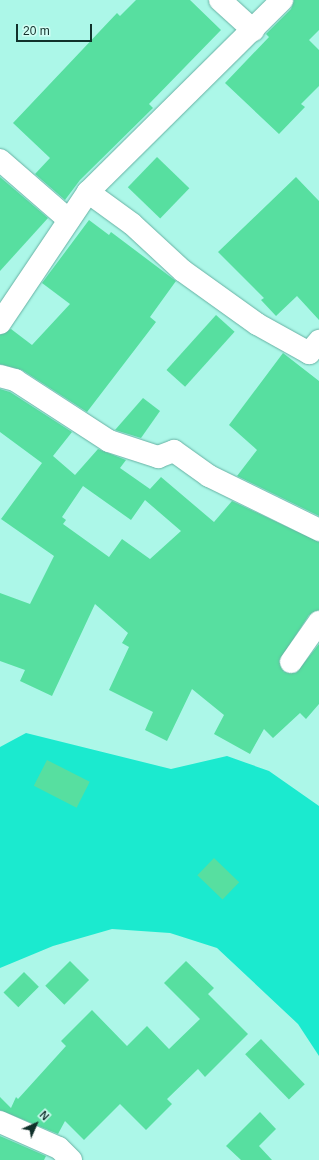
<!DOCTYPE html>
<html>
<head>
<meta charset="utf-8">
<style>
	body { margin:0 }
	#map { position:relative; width:319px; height:1160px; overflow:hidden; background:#acf7e8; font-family:Arial,sans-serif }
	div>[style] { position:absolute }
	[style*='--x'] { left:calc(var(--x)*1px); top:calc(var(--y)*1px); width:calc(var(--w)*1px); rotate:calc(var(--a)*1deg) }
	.water>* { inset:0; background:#1beacf }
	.building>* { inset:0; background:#57dfa0; transform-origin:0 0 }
	.roads { filter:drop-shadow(0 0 1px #67b1a3) drop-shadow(0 0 1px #67b1a3) }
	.minor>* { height:22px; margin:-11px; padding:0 11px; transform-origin:11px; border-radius:11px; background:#fff }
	span { translate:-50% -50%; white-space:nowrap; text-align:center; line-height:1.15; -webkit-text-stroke:4px #d2fef4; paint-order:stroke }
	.north { position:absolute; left:16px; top:1104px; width:40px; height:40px; -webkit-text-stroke:3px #d2fef4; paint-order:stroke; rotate:45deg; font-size:11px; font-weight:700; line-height:16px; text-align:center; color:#11312b }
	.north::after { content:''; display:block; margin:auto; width:14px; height:18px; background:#11312b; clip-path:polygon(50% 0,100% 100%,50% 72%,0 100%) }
	.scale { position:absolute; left:16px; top:24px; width:76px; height:18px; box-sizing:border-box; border:2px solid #11312b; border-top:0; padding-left:5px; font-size:12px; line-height:14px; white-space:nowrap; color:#11312b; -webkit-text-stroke:3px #d2fef4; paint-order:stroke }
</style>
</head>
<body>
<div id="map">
	<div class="water">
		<div style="clip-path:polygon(26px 733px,171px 769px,227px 756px,269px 771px,319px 806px,319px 1056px,298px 1024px,217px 948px,170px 933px,112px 929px,53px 946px,0 968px,0 747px)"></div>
	</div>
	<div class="building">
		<div style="clip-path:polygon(136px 0,190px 0,221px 30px,149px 104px,153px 108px,80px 180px,65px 200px,35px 174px,50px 158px,13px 123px,117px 13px,120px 16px)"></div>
		<div style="clip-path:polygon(294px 0,319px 0,319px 30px,309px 40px,319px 50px,319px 86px,301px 104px,305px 107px,279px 134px,225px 83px,269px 37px,266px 34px,291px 9px)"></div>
		<div style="left:157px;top:157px;width:45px;height:42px;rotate:44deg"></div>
		<div style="clip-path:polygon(0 177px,48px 218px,0 271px)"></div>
		<div style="clip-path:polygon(296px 177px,319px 201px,319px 320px,297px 296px,276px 316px,261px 300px,264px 298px,218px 252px)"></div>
		<div style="clip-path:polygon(89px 220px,109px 235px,111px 232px,176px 281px,150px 317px,156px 322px,87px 412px,22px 370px,0 364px,0 335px,11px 329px,32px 345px,70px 304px,42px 283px)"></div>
		<div style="left:216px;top:315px;width:25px;height:74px;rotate:42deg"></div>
		<div style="clip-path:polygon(283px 353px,319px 381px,319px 516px,237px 476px,257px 450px,229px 425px)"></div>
		<div style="clip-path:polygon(evenodd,0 389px,10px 392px,72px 432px,53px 456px,75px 475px,98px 449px,126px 460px,120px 468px,150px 489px,161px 477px,214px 522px,232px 501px,319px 542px,319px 610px,309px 615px,279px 661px,284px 672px,296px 673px,319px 644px,319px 704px,306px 719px,300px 713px,273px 738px,264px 729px,250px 754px,214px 734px,224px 715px,192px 689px,167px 741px,145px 730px,153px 712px,109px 690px,129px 647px,122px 643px,128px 633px,95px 604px,52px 696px,20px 681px,25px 670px,0 661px,0 593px,30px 604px,54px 556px,1px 519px,42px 463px,0 432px,0 389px,83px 486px,131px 520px,145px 500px,181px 531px,150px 559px,122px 539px,109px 557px,63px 524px,66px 520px,62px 517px,83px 486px)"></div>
		<div style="clip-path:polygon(143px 398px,160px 411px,141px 438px,115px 430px)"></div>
		<div style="left:47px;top:760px;width:48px;height:29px;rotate:27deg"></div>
		<div style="left:214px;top:858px;width:35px;height:24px;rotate:44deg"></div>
		<div style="left:70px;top:961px;width:27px;height:35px;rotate:45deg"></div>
		<div style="clip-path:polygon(186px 961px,214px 988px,208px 994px,248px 1034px,205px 1077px,198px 1069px,167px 1099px,172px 1104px,146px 1130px,120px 1104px,84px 1140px,65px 1121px,58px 1134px,0 1110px,0 1097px,11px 1108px,16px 1097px,18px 1099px,66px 1046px,61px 1041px,92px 1010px,127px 1046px,147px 1026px,169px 1049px,200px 1019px,164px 983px)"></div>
		<div style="left:24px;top:972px;width:21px;height:29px;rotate:45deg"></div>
		<div style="left:261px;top:1039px;width:63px;height:22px;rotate:46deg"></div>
		<div style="clip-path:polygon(260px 1112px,276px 1129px,259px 1146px,272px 1160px,241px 1160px,226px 1146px)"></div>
		<div style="clip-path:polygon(0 1136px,46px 1156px,44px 1160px,0 1160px)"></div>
	</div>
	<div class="roads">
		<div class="minor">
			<div style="--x:220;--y:0;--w:45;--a:42.3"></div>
			<div style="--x:0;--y:160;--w:91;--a:41"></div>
			<div style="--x:88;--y:192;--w:54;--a:36"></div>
			<div style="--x:132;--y:224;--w:69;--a:42.7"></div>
			<div style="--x:183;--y:271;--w:91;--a:35.6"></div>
			<div style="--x:257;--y:324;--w:60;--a:29.1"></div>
			<div style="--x:309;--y:353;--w:16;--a:-50"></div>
			<div style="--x:0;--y:323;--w:158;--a:-56.1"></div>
			<div style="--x:88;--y:192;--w:273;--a:-44.7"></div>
			<div style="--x:0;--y:376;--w:16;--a:15"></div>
			<div style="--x:15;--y:380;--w:112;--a:33"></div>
			<div style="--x:109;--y:441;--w:52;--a:18.1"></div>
			<div style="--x:158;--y:457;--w:17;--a:-21"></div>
			<div style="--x:174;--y:451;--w:43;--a:35.5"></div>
			<div style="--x:209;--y:476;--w:123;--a:26.1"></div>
			<div style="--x:291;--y:662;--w:49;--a:-55"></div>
			<div style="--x:0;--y:1122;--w:64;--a:23.8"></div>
			<div style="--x:59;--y:1148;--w:17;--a:45"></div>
		</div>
	</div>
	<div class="north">N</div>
	<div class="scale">20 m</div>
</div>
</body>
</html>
